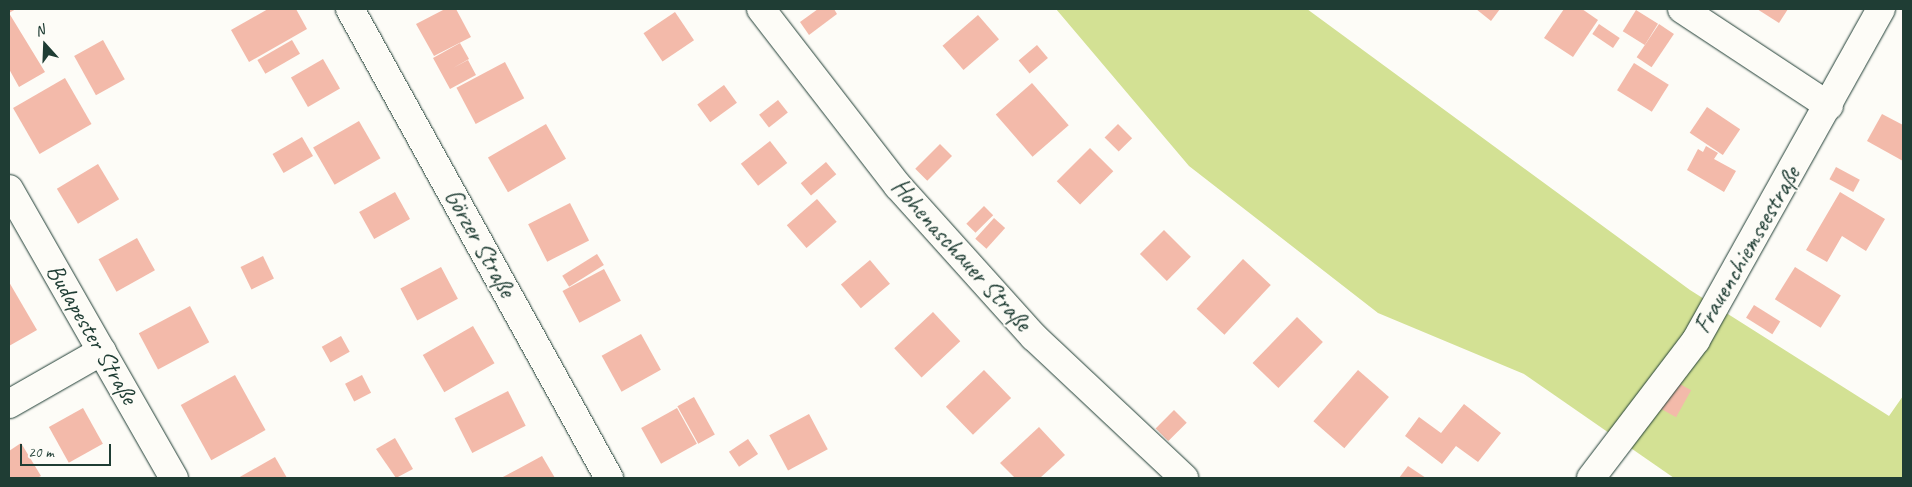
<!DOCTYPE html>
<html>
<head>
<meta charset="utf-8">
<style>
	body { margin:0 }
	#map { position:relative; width:1912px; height:487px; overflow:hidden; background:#fdfcf7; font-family:Caveat,sans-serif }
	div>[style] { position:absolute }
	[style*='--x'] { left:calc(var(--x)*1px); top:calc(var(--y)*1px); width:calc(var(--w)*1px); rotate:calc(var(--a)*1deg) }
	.green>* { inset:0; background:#d3e194 }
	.building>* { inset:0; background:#f3baaa; transform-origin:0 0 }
	.roads { filter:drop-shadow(0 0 1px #1f3d34) drop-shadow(0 0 1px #1f3d34) }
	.minor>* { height:28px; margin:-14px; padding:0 14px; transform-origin:14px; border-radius:14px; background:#fdfcf7 }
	span { translate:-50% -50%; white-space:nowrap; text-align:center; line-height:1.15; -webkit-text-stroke:4px #fdfcf7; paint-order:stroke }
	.street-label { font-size:25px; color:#1f3d34 }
	.frame { position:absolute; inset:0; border:10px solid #1f3d34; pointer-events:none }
	.north { position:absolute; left:20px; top:20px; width:50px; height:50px; -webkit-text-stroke:4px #fdfcf7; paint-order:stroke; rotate:340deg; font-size:14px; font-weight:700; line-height:20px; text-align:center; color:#1f3d34 }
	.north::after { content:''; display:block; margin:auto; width:18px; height:22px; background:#1f3d34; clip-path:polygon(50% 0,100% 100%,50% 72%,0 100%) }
	.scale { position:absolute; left:20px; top:444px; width:91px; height:22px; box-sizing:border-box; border:2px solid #1f3d34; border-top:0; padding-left:6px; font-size:15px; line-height:18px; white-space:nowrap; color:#1f3d34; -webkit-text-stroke:4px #fdfcf7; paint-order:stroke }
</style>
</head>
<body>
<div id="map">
	<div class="green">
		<div style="clip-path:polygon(1056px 9px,1307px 9px,1690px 290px,1889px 416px,1903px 396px,1903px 478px,1674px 478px,1524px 374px,1378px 313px,1189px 166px)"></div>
	</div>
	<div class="building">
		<div style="clip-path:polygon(9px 9px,16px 9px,9px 13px,45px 72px,19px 87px,9px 69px)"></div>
		<div style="clip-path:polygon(268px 9px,296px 9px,307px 29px,249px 62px,231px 30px)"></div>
		<div style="clip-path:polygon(445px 9px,456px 9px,471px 37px,434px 56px,416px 24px)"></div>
		<div style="clip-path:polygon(818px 9px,834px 9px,837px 14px,809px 35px,800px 22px)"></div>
		<div style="clip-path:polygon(1476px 9px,1500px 9px,1491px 21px)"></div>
		<div style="clip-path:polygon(1564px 9px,1582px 9px,1598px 20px,1573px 57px,1544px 38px)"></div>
		<div style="clip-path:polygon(1757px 9px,1788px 9px,1779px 23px)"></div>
		<div style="left:1636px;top:10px;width:26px;height:25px;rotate:32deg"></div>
		<div style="left:675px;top:12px;width:34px;height:38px;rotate:56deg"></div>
		<div style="left:978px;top:15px;width:32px;height:47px;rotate:49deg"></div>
		<div style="left:1599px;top:24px;width:25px;height:12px;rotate:34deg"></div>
		<div style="left:1659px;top:24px;width:18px;height:40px;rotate:34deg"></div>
		<div style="left:103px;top:40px;width:45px;height:33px;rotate:61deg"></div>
		<div style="left:292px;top:40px;width:16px;height:40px;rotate:60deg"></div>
		<div style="clip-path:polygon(460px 43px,469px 59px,453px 68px,468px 60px,476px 75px,450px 89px,433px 58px)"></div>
		<div style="left:1037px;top:45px;width:17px;height:24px;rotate:50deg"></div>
		<div style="left:323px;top:59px;width:34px;height:37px;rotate:60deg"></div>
		<div style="left:505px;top:62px;width:41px;height:55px;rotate:62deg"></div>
		<div style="left:1634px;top:63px;width:41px;height:32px;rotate:32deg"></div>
		<div style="left:65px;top:78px;width:53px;height:60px;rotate:60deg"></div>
		<div style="left:1032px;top:83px;width:56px;height:48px;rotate:49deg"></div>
		<div style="left:724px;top:85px;width:22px;height:33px;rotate:54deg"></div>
		<div style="left:778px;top:100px;width:16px;height:24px;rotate:52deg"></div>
		<div style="left:1707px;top:107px;width:40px;height:31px;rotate:34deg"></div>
		<div style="clip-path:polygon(1882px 114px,1903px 125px,1903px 161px,1867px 141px)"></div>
		<div style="left:359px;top:121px;width:43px;height:53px;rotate:60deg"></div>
		<div style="left:546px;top:124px;width:40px;height:67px;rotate:60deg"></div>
		<div style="left:1118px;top:124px;width:20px;height:19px;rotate:45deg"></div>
		<div style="left:302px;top:137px;width:22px;height:34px;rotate:60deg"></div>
		<div style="left:770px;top:141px;width:28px;height:37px;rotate:52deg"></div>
		<div style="left:940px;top:144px;width:17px;height:35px;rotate:45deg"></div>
		<div style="clip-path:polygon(1706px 146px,1718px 153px,1714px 159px,1736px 171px,1724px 192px,1687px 170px,1698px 149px,1703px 152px)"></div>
		<div style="left:1090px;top:148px;width:33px;height:47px;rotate:45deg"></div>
		<div style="left:826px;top:162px;width:16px;height:33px;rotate:50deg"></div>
		<div style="left:98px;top:164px;width:41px;height:48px;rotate:59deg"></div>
		<div style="left:1836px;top:167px;width:27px;height:14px;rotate:28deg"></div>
		<div style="left:395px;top:192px;width:31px;height:41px;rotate:61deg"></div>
		<div style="clip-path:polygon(1840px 192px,1885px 219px,1866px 251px,1842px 236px,1827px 262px,1806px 250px)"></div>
		<div style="left:817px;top:199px;width:30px;height:40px;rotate:49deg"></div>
		<div style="left:570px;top:203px;width:42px;height:47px;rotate:63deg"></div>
		<div style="left:984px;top:206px;width:13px;height:25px;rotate:45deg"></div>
		<div style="left:994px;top:218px;width:15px;height:28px;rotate:42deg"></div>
		<div style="left:1164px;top:230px;width:38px;height:34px;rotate:45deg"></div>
		<div style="left:137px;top:238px;width:37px;height:44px;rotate:61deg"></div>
		<div style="left:597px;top:254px;width:13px;height:41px;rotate:58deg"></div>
		<div style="left:263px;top:256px;width:25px;height:25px;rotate:64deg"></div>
		<div style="left:1243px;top:259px;width:38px;height:68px;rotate:43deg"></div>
		<div style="left:870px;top:260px;width:31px;height:38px;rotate:50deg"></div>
		<div style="left:441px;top:267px;width:36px;height:46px;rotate:62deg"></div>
		<div style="left:1795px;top:267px;width:54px;height:38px;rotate:32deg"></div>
		<div style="left:604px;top:269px;width:36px;height:47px;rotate:62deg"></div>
		<div style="clip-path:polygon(9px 282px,37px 330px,9px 346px)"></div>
		<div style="left:1754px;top:305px;width:31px;height:15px;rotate:32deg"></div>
		<div style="left:190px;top:306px;width:41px;height:58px;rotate:62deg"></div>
		<div style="left:933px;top:312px;width:40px;height:53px;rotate:47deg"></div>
		<div style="left:1297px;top:317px;width:36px;height:64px;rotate:44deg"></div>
		<div style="left:473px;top:326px;width:43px;height:58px;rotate:60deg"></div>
		<div style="left:641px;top:334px;width:41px;height:45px;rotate:61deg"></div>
		<div style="left:341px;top:336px;width:18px;height:22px;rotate:61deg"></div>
		<div style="left:984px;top:370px;width:39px;height:53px;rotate:46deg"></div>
		<div style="left:1358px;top:370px;width:41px;height:68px;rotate:41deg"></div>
		<div style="left:235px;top:375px;width:63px;height:62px;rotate:61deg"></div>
		<div style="left:362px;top:375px;width:20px;height:19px;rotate:63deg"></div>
		<div style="left:1671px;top:379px;width:23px;height:31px;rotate:29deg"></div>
		<div style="left:508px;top:391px;width:39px;height:60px;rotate:63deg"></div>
		<div style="left:694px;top:397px;width:43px;height:19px;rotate:61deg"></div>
		<div style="clip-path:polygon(1464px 404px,1501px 433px,1478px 462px,1456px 446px,1442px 464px,1405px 436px,1419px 417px,1441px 433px)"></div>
		<div style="left:83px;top:408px;width:41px;height:39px;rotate:61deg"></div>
		<div style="left:677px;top:408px;width:41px;height:41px;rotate:61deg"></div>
		<div style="left:1174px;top:410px;width:18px;height:26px;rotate:45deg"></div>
		<div style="left:809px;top:414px;width:40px;height:45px;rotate:62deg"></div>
		<div style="clip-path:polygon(1039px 427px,1065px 455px,1040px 478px,1015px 478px,1000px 463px)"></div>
		<div style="clip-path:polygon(395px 438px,413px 469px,396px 478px,376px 449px)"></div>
		<div style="left:748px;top:439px;width:18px;height:23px;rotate:56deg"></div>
		<div style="clip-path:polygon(21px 443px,41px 476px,37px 478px,9px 478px,9px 451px)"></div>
		<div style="clip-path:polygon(542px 456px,555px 478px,501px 478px,518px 469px)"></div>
		<div style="clip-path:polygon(275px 457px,287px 478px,238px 478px,245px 474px)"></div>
		<div style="clip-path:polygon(1408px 466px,1426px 478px,1399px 478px)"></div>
	</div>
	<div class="roads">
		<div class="minor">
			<div style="--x:350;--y:9;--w:536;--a:61.09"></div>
			<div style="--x:761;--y:9;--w:224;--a:52.3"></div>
			<div style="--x:898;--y:186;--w:203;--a:48"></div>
			<div style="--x:1034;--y:337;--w:206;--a:43.2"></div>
			<div style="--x:1682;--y:9;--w:176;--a:33.4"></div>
			<div style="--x:9;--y:189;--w:333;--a:60.3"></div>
			<div style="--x:9;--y:404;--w:107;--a:-29.7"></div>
			<div style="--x:1591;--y:478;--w:173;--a:-52.7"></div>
			<div style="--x:1696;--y:340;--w:379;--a:-60.8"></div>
		</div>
	</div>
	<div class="street-label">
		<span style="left:480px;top:243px;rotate:61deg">Görzer Straße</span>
		<span style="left:1747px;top:250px;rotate:-60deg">Frauenchiemseestraße</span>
		<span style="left:961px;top:255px;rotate:48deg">Hohenaschauer Straße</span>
		<span style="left:92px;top:334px;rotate:60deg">Budapester Straße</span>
	</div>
	<div class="frame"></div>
	<div class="north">N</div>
	<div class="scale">20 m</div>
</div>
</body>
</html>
